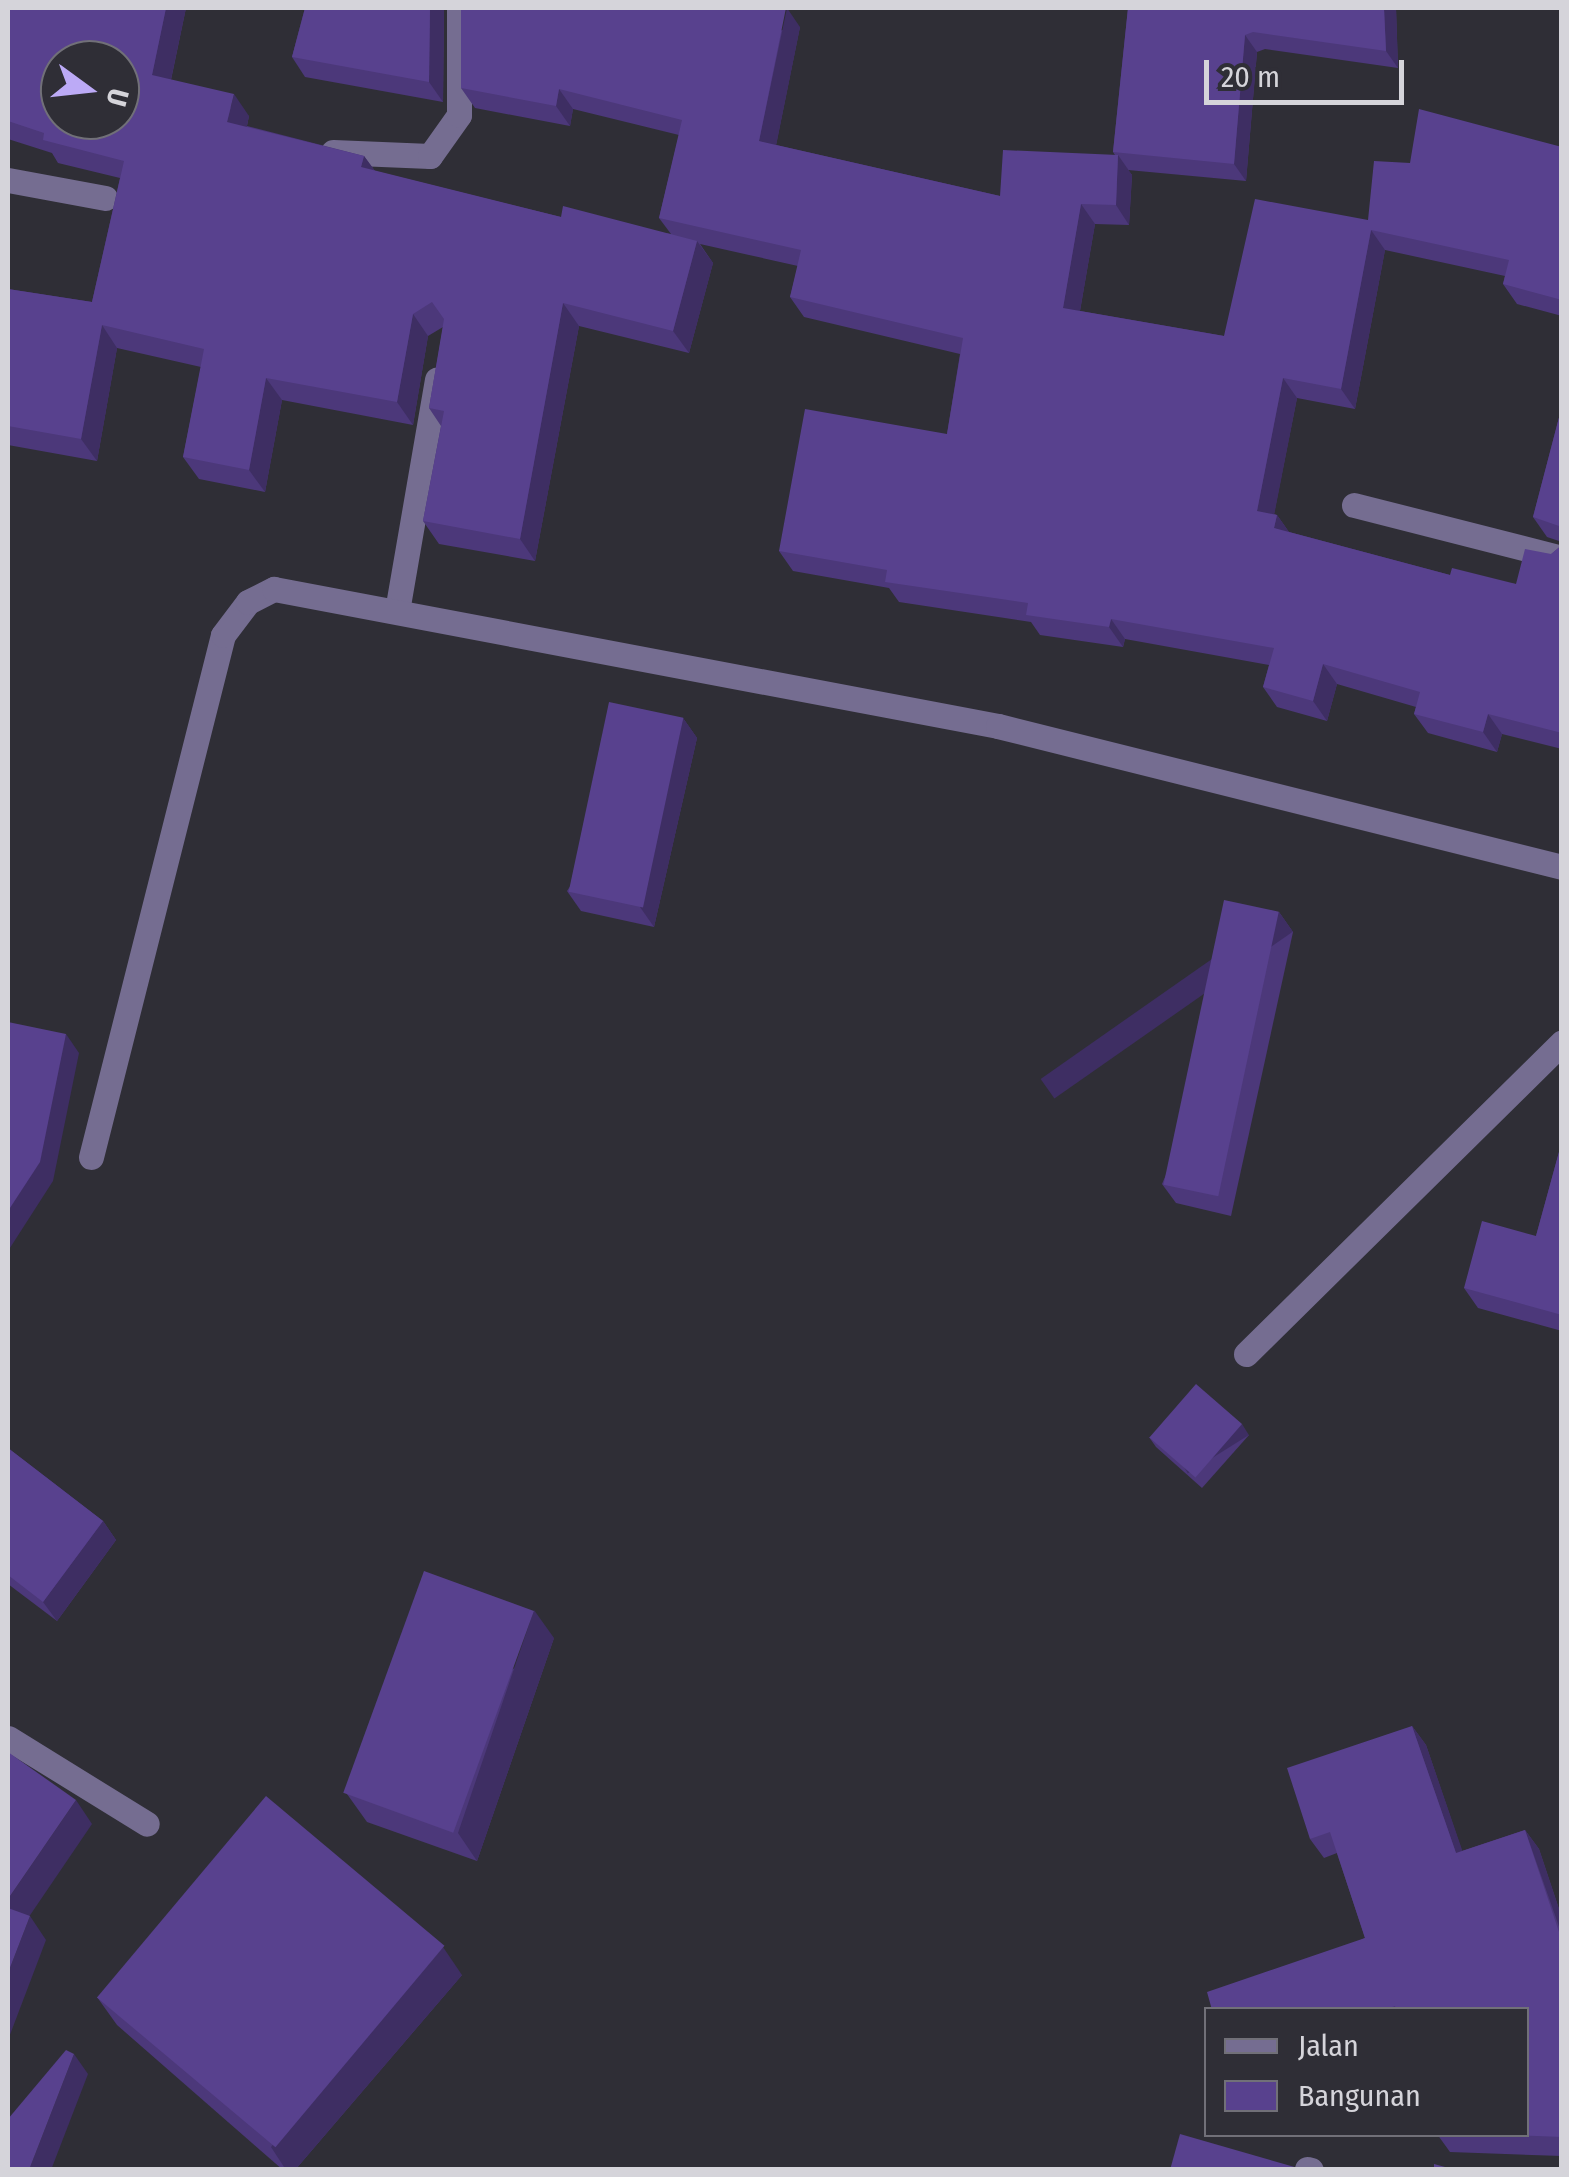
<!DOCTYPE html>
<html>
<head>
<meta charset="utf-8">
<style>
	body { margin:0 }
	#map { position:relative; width:1569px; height:2177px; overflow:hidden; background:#2f2e36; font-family:"Fira Sans Condensed",sans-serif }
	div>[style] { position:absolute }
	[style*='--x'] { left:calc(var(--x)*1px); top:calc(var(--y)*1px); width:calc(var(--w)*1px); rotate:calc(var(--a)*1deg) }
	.minor>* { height:25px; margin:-12.5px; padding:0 12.5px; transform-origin:12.5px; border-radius:12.5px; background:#756d91 }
	.wall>* { inset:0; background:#4c387a }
	.shaded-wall>* { inset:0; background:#3e2e63; transform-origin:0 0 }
	.building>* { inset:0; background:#58418e; transform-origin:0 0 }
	span { translate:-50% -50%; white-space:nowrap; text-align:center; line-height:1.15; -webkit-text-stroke:8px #2f2e36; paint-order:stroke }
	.frame { position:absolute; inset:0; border:10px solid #d5d4da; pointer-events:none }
	.legend { position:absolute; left:1204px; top:2007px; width:325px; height:130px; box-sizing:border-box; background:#2f2e36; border:2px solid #717078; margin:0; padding:12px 18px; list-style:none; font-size:30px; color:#d5d4da }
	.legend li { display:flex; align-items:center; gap:20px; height:50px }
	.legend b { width:50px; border:2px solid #717078 }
	.north { position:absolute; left:40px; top:40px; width:100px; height:100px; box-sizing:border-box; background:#2f2e36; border:2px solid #717078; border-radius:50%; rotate:105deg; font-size:28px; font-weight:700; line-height:40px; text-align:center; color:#d5d4da }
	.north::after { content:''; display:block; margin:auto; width:35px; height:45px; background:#bcaaf6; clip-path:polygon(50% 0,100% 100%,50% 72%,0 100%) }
	.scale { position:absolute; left:1204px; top:60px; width:200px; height:45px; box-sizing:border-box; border:5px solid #d5d4da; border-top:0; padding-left:12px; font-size:30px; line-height:35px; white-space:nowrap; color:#d5d4da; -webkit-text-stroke:8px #2f2e36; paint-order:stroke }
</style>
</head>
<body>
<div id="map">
	<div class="minor">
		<div style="--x:333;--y:152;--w:97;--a:2.4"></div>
		<div style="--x:430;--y:156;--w:50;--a:-54.7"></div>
		<div style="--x:459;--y:115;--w:107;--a:-90"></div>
		<div style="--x:8;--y:180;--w:99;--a:10.5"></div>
		<div style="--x:1354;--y:505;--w:215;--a:14.3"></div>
		<div style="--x:397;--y:611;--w:235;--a:-80.2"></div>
		<div style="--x:91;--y:1157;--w:538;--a:-75.81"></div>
		<div style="--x:223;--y:635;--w:41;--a:-52.9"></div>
		<div style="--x:248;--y:602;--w:29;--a:-27"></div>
		<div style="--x:274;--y:589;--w:737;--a:10.72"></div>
		<div style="--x:998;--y:726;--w:581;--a:14.04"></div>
		<div style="--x:1246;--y:1354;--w:444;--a:-44.6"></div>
		<div style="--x:8;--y:1738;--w:163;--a:31.7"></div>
		<div style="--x:1307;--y:2169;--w:4;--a:14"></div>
	</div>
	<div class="wall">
		<div style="clip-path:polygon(8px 8px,186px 8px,171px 80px,249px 116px,247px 126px,364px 156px,375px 171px,561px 217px,671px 234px,659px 218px,679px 135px,573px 109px,570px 126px,475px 108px,461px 88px,800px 27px,776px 145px,1000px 196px,1115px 155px,1113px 152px,1128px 8px,1396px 8px,1398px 68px,1265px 49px,1257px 52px,1246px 181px,1128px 170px,1132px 175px,1129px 225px,1095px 224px,1080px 311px,1224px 336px,1368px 220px,1410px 163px,1562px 147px,1562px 316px,1517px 304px,1503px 284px,1505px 276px,1385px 250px,1355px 409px,1297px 398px,1274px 514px,1277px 515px,1289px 532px,1450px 575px,1516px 584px,1562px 545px,1562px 749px,1502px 734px,1497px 752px,1428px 733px,1414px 714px,1416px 707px,1337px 684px,1327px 721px,1277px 707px,1263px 687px,1269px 665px,1125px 639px,1123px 647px,1040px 635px,1031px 622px,899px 602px,889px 588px,793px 571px,779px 551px,947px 434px,960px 354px,804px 317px,790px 297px,798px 266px,700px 244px,713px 263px,689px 353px,579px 326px,535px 561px,439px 544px,423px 521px,441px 426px,429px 408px,443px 327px,428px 336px,413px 425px,282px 400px,265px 492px,199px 479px,183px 457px,201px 367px,117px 348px,97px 461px,8px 445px,8px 289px,92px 302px,120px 178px,58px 163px,52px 153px,8px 139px)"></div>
		<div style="clip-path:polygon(305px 8px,444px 8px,443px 102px,305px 77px,292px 57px)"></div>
		<div style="clip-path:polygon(1562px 406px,1562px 542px,1547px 537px,1533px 517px)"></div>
		<div style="clip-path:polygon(683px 718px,697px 738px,654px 927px,581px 911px,567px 891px)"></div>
		<div style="clip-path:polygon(1279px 912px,1293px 932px,1231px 1216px,1176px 1203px,1162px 1184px)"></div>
		<div style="clip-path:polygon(1562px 1141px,1562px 1331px,1478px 1308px,1464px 1288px,1536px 1236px)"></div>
		<div style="clip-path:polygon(1249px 1435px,1202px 1488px,1156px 1447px,1149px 1437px)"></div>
		<div style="clip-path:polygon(8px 1448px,103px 1521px,116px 1540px,57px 1621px,8px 1584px)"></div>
		<div style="clip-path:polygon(554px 1638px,477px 1861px,367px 1822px,347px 1794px)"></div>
		<div style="clip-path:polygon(1412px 1726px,1426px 1745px,1462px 1851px,1525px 1830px,1539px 1849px,1562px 1918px,1562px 2156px,1450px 2152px,1437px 2134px,1526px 2134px,1526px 2010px,1212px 2010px,1365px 1938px,1337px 1853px,1324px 1858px,1310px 1839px)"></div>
		<div style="clip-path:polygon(462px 1975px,295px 2170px,283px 2170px,117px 2025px,97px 1997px)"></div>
	</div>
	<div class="shaded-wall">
		<div style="clip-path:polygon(166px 8px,186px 8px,167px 98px,152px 75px)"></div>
		<div style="clip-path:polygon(430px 8px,444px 8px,443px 102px,429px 82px)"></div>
		<div style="clip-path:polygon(787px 8px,800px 27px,773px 161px,759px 141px)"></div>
		<div style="clip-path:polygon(1384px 8px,1396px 8px,1398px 68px,1386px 51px)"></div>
		<div style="clip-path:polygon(1245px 35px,1257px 52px,1246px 181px,1234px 164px)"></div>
		<div style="clip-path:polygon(559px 89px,573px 109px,570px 126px,556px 106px)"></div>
		<div style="clip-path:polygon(234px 94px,249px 116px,243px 144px,227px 122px)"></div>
		<div style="clip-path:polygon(1118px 155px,1132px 175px,1129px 225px,1116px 205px)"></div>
		<div style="clip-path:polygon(364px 156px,380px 178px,361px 167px)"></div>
		<div style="clip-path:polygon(1081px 204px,1095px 224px,1077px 328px,1063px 308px)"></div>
		<div style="clip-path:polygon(1371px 230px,1385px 250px,1355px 409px,1341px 389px)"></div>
		<div style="clip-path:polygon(697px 241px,713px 263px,689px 353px,673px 331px)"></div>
		<div style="clip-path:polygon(563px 303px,579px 326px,535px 561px,520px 539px)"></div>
		<div style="clip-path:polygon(413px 314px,428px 336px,413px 425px,397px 402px)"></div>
		<div style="clip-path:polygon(102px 325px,117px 348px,97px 461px,81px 439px)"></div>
		<div style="clip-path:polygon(266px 378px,282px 400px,265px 492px,249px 470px)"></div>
		<div style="clip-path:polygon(1283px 378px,1297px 398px,1271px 531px,1257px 511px)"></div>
		<div style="clip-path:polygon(1277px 515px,1291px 535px,1274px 528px)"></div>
		<div style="clip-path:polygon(1111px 619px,1125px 639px,1123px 647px,1109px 627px)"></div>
		<div style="clip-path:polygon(1323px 664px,1337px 684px,1327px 721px,1313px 701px)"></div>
		<div style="clip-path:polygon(1488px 714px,1502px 734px,1497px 752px,1483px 732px)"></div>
		<div style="clip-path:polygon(683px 718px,697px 738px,654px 927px,640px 907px)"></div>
		<div style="left:1279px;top:912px;width:24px;height:291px;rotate:55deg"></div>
		<div style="clip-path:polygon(66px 1034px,79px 1053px,53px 1181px,8px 1251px,8px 1211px)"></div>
		<div style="left:1242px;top:1424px;width:13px;height:72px;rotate:58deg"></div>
		<div style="clip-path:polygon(103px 1521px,116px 1540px,57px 1621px,43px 1602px)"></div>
		<div style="clip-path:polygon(534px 1610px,554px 1638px,477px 1861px,458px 1833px)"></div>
		<div style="clip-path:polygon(1412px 1726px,1426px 1745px,1470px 1873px,1456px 1853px)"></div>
		<div style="clip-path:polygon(76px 1800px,92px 1824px,20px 1930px,8px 1913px,8px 1899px)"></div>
		<div style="clip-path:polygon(1525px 1830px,1539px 1849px,1562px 1918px,1562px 1935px)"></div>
		<div style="clip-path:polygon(30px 1916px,46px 1940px,8px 2040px,8px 1973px)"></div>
		<div style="clip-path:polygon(443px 1947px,462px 1975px,295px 2170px,286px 2170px,271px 2147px)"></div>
		<div style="clip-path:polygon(74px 2054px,88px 2074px,51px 2170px,29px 2170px)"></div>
	</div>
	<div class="building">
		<div style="clip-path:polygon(evenodd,8px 8px,166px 8px,152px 75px,234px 94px,227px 122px,364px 156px,361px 167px,561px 217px,563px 206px,697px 241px,673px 331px,563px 303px,520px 539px,423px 521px,444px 411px,429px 408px,444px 319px,432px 302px,413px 314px,397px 402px,266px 378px,249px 470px,183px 457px,204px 349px,102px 325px,81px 439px,8px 426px,8px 289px,92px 302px,124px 161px,43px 140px,44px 133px,8px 121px,8px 8px,60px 60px,120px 60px,120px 120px,60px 120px,60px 60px)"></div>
		<div style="clip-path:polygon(305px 8px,430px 8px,429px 82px,292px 57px)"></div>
		<div style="clip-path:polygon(461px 8px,786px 8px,759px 141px,1000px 196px,1003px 150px,1118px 155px,1116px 205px,1081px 204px,1063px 308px,1224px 336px,1255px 199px,1368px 220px,1374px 161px,1410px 163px,1419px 109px,1562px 147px,1562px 300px,1503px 284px,1509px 260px,1371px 230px,1341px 389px,1283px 378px,1257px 511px,1277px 515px,1274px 528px,1450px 575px,1452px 568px,1516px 584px,1525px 549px,1551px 554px,1562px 545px,1562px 733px,1488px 714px,1483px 732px,1414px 714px,1420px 692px,1323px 664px,1313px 701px,1263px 687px,1274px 648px,1111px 619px,1109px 627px,1026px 615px,1028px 603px,885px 582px,887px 570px,779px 551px,805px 409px,947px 434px,963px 338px,790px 297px,801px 250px,659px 218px,682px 120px,559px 89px,556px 106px,461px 88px)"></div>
		<div style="clip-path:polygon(1128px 8px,1384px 8px,1386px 51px,1253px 32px,1245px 35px,1234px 164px,1113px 152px)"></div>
		<div style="clip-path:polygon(1562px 406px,1562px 536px,1559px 526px,1533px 517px)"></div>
		<div style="left:609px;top:702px;width:76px;height:194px;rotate:12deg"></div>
		<div style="left:1224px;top:900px;width:56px;height:291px;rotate:12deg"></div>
		<div style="clip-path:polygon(8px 1022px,66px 1034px,40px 1162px,8px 1211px)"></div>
		<div style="clip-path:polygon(1562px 1141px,1562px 1315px,1464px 1288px,1482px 1221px,1536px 1236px)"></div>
		<div style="left:1196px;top:1384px;width:61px;height:71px;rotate:41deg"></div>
		<div style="clip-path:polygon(8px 1448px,103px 1521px,43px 1602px,8px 1575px)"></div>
		<div style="left:424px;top:1571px;width:117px;height:236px;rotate:20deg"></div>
		<div style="clip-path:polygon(1412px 1726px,1456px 1853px,1525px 1830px,1559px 1932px,1562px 1932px,1562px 2137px,1489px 2134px,1526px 2134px,1526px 2010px,1396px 2010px,1395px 2006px,1385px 2010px,1212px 2010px,1207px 1992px,1365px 1938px,1330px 1832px,1310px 1839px,1287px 1768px)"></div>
		<div style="clip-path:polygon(8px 1752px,76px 1800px,8px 1899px)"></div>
		<div style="left:266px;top:1796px;width:233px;height:263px;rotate:40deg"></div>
		<div style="clip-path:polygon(8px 1908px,30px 1916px,8px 1973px)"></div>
		<div style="clip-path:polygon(66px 2050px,74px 2054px,29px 2170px,8px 2170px,8px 2119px)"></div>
		<div style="clip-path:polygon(1180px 2134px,1305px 2170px,1170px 2170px)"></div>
		<div style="clip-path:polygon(1434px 2164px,1456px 2170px,1434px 2170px)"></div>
	</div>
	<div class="frame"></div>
	<ul class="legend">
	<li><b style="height:12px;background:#756d91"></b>Jalan</li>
	<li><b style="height:28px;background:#58418e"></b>Bangunan</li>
	</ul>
	<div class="north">U</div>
	<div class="scale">20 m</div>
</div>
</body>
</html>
